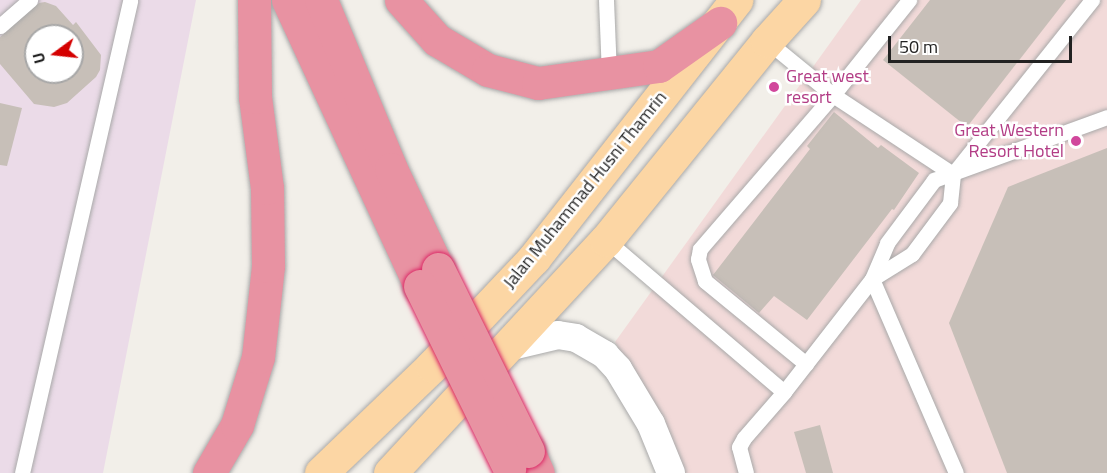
<!DOCTYPE html>
<html>
<head>
<meta charset="utf-8">
<style>
	body { margin:0 }
	#map { position:relative; width:1107px; height:473px; overflow:hidden; background:#f2efe9; font-family:"Titillium Web",sans-serif }
	div>[style] { position:absolute }
	[style*='--x'] { left:calc(var(--x)*1px); top:calc(var(--y)*1px); width:calc(var(--w)*1px); rotate:calc(var(--a)*1deg) }
	.commercial>* { inset:0; background:#f2dad9 }
	.industrial>* { inset:0; background:#ebdbe8 }
	.building>* { inset:0; background:#c7bfb8 }
	.roads { filter:drop-shadow(0 0 2px #a9a9a9) drop-shadow(0 0 2px #a9a9a9) }
	.service>* { height:15px; margin:-7.5px; padding:0 7.5px; transform-origin:7.5px; border-radius:7.5px; background:#fff }
	.minor>* { height:28px; margin:-14px; padding:0 14px; transform-origin:14px; border-radius:14px; background:#fff }
	.primary>* { height:33px; margin:-16.5px; padding:0 16.5px; transform-origin:16.5px; border-radius:16.5px; background:#fcd6a4 }
	.motorway>* { height:33px; margin:-16.5px; padding:0 16.5px; transform-origin:16.5px; border-radius:16.5px; background:#e892a2 }
	.bridges { filter:drop-shadow(0 0 2px #dc2a67) drop-shadow(0 0 2px #dc2a67) }
	.motorway-bridge>* { height:33px; margin:-16.5px; padding:0 16.5px; transform-origin:16.5px; border-radius:16.5px; background:#e892a2 }
	.dots>* { width:16px; height:16px; translate:-50% -50%; box-sizing:border-box; border:3px solid #fff; border-radius:50% }
	span { translate:-50% -50%; white-space:nowrap; text-align:center; line-height:1.15; -webkit-text-stroke:5px #fff; paint-order:stroke }
	.hotel-label { font-size:18px; color:#b23c85 }
	.left { translate:0 -50%; text-align:left }
	.right { translate:-100% -50%; text-align:right }
	.street-label { font-size:18px; color:#222 }
	.north { position:absolute; left:24px; top:24px; width:60px; height:60px; box-sizing:border-box; background:#fff; border:2px solid #a7a7a7; border-radius:50%; rotate:255deg; font-size:16px; font-weight:700; line-height:24px; text-align:center; color:#222 }
	.north::after { content:''; display:block; margin:auto; width:21px; height:27px; background:#d40000; clip-path:polygon(50% 0,100% 100%,50% 72%,0 100%) }
	.scale { position:absolute; left:888px; top:36px; width:184px; height:27px; box-sizing:border-box; border:3px solid #222; border-top:0; padding-left:8px; font-size:18px; line-height:21px; white-space:nowrap; color:#222; -webkit-text-stroke:4px #fff; paint-order:stroke }
</style>
</head>
<body>
<div id="map">
	<div class="commercial">
		<div style="clip-path:polygon(861px 0,1107px 0,1107px 473px,681px 473px,615px 342px)"></div>
	</div>
	<div class="industrial">
		<div style="clip-path:polygon(evenodd,0 0,196px 0,103px 473px,0 473px,0 0,36px 36px,72px 36px,72px 72px,36px 72px,36px 36px)"></div>
	</div>
	<div class="building">
		<div style="clip-path:polygon(930px 0,1066px 0,967px 127px,883px 60px)"></div>
		<div style="clip-path:polygon(evenodd,45px 2px,56px 6px,73px 25px,76px 22px,101px 55px,100px 70px,96px 77px,67px 103px,54px 107px,34px 104px,0 64px,0 37px,39px 3px,45px 2px,36px 36px,72px 36px,72px 72px,36px 72px,36px 36px)"></div>
		<div style="clip-path:polygon(0 103px,22px 108px,7px 166px,0 165px)"></div>
		<div style="clip-path:polygon(834px 112px,878px 148px,881px 145px,919px 173px,894px 210px,892px 209px,807px 320px,774px 296px,759px 313px,713px 275px,810px 149px,807px 146px)"></div>
		<div style="clip-path:polygon(1107px 148px,1107px 473px,1007px 473px,949px 323px,1008px 187px)"></div>
		<div style="clip-path:polygon(820px 425px,833px 473px,806px 473px,794px 432px)"></div>
	</div>
	<div class="roads">
		<div class="service">
			<div style="--x:606;--y:0;--w:75;--a:87.7"></div>
			<div style="--x:0;--y:26;--w:40;--a:-41"></div>
			<div style="--x:767;--y:41;--w:85;--a:39.3"></div>
			<div style="--x:833;--y:95;--w:144;--a:33.4"></div>
			<div style="--x:606;--y:240;--w:234;--a:40.5"></div>
			<div style="--x:872;--y:279;--w:47;--a:-32"></div>
			<div style="--x:912;--y:254;--w:64;--a:-53.3"></div>
			<div style="--x:950;--y:203;--w:29;--a:-84"></div>
			<div style="--x:953;--y:174;--w:223;--a:-51.4"></div>
			<div style="--x:872;--y:279;--w:211;--a:66.6"></div>
			<div style="--x:806;--y:364;--w:131;--a:-140.6"></div>
			<div style="--x:705;--y:281;--w:23;--a:-108"></div>
			<div style="--x:698;--y:259;--w:10;--a:-79"></div>
			<div style="--x:700;--y:249;--w:203;--a:-49.2"></div>
			<div style="--x:833;--y:95;--w:122;--a:-51.3"></div>
			<div style="--x:22;--y:473;--w:485;--a:-77.1"></div>
			<div style="--x:746;--y:473;--w:27;--a:-105"></div>
			<div style="--x:739;--y:447;--w:10;--a:-61"></div>
			<div style="--x:744;--y:438;--w:61;--a:-49"></div>
			<div style="--x:784;--y:392;--w:143;--a:-52.1"></div>
			<div style="--x:872;--y:279;--w:39;--a:-67"></div>
			<div style="--x:887;--y:243;--w:79;--a:-53.3"></div>
			<div style="--x:934;--y:180;--w:184;--a:-20"></div>
		</div>
		<div class="minor">
			<div style="--x:508;--y:347;--w:51;--a:-13.5"></div>
			<div style="--x:558;--y:335;--w:18;--a:9"></div>
			<div style="--x:576;--y:338;--w:34;--a:30"></div>
			<div style="--x:605;--y:355;--w:19;--a:47"></div>
			<div style="--x:618;--y:369;--w:64;--a:59"></div>
			<div style="--x:651;--y:424;--w:53;--a:67.8"></div>
		</div>
		<div class="primary">
			<div style="--x:321;--y:473;--w:154;--a:-43.9"></div>
			<div style="--x:432;--y:366;--w:149;--a:-46.6"></div>
			<div style="--x:534;--y:258;--w:328;--a:-51.9"></div>
			<div style="--x:390;--y:473;--w:318;--a:-47.2"></div>
			<div style="--x:606;--y:240;--w:256;--a:-51"></div>
			<div style="--x:767;--y:41;--w:55;--a:-47.9"></div>
		</div>
		<div class="motorway">
			<div style="--x:288;--y:0;--w:315;--a:65.2"></div>
			<div style="--x:321;--y:0;--w:183;--a:67.5"></div>
			<div style="--x:391;--y:169;--w:110;--a:64.8"></div>
			<div style="--x:401;--y:0;--w:54;--a:48"></div>
			<div style="--x:437;--y:40;--w:59;--a:30.5"></div>
			<div style="--x:488;--y:70;--w:52;--a:14.6"></div>
			<div style="--x:538;--y:83;--w:122;--a:-8"></div>
			<div style="--x:659;--y:66;--w:75;--a:-35.2"></div>
			<div style="--x:528;--y:451;--w:24;--a:66"></div>
			<div style="--x:209;--y:473;--w:56;--a:-59.7"></div>
			<div style="--x:237;--y:425;--w:71;--a:-72.8"></div>
			<div style="--x:258;--y:357;--w:92;--a:-83.7"></div>
			<div style="--x:268;--y:266;--w:78;--a:-90.7"></div>
			<div style="--x:267;--y:188;--w:92;--a:-97.5"></div>
			<div style="--x:255;--y:97;--w:97;--a:-90.6"></div>
		</div>
	</div>
	<div class="bridges">
		<div class="motorway-bridge">
			<div style="--x:438;--y:269;--w:203;--a:63.7"></div>
			<div style="--x:420;--y:286;--w:203;--a:63.9"></div>
		</div>
	</div>
	<div class="dots">
		<div style="left:774px;top:87px;background:#d1479c"></div>
		<div style="left:1076px;top:141px;background:#d1479c"></div>
	</div>
	<div class="hotel-label">
		<span class="left" style="left:786px;top:87px">Great west<br>resort</span>
		<span class="right" style="left:1064px;top:141px">Great Western<br>Resort Hotel</span>
	</div>
	<div class="street-label">
		<span style="left:585px;top:190px;rotate:-51deg">Jalan Muhammad Husni Thamrin</span>
	</div>
	<div class="north">U</div>
	<div class="scale">50 m</div>
</div>
</body>
</html>
